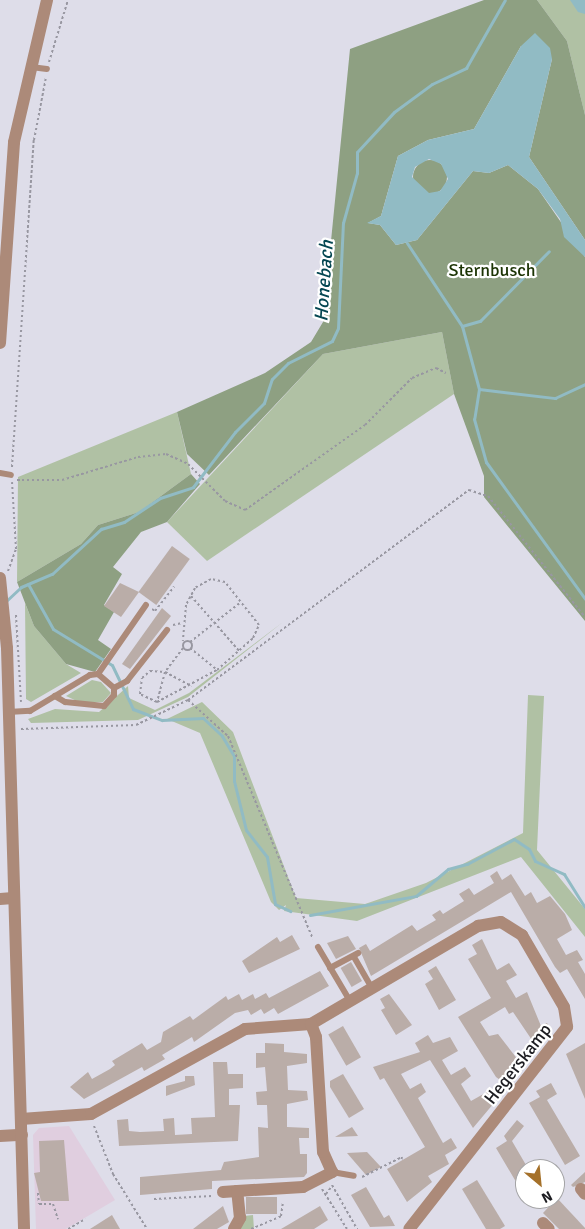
<!DOCTYPE html>
<html>
<head>
<meta charset="utf-8">
<style>
	body { margin:0 }
	#map { position:relative; width:585px; height:1229px; overflow:hidden; background:#dedde9; font-family:Signika,sans-serif }
	div>[style] { position:absolute }
	[style*='--x'] { left:calc(var(--x)*1px); top:calc(var(--y)*1px); width:calc(var(--w)*1px); rotate:calc(var(--a)*1deg) }
	.education>* { inset:0; background:#e0cedf }
	.green>* { inset:0; background:#b0c1a4 }
	.forest>* { inset:0; background:#8ea082 }
	.round { border-radius:50% }
	.water>* { inset:0; background:#91bbc4 }
	.stream>* { height:3px; margin:-1.5px; padding:0 1.5px; transform-origin:1.5px; border-radius:1.5px; background:#91bbc4 }
	.building>* { inset:0; background:#baada8; transform-origin:0 0 }
	.path>* { height:2px; margin-top:-1px; transform-origin:0; background:repeating-linear-gradient(90deg,#9897a1 0 2.5px,transparent 0 5px) }
	.path>.ring { margin:-1px; padding:0; box-sizing:content-box; background:none; border:2px solid #9897a1; border-radius:50% }
	.service>* { height:6px; margin:-3px; padding:0 3px; transform-origin:3px; border-radius:3px; background:#ac8a79 }
	.minor>* { height:12px; margin:-6px; padding:0 6px; transform-origin:6px; border-radius:6px; background:#ac8a79 }
	.tertiary>* { height:12px; margin:-6px; padding:0 6px; transform-origin:6px; border-radius:6px; background:#ac8a79 }
	span { translate:-50% -50%; white-space:nowrap; text-align:center; line-height:1.15; -webkit-text-stroke:4.5px #fff; paint-order:stroke }
	.park-label { font-size:18px; color:#1c3404 }
	.street-label { font-size:18px; color:#1c1c21 }
	.water-label { font-size:19px; color:#054752; font-style:italic }
	.north { position:absolute; left:515px; top:1159px; width:50px; height:50px; box-sizing:border-box; background:#fff; border:1px solid #a4a4a6; border-radius:50%; rotate:152deg; font-size:14px; font-weight:700; line-height:20px; text-align:center; color:#1c1c21 }
	.north::after { content:''; display:block; margin:auto; width:18px; height:22px; background:#a5712a; clip-path:polygon(50% 0,100% 100%,50% 72%,0 100%) }
</style>
</head>
<body>
<div id="map">
	<div class="education">
		<div style="clip-path:polygon(69px 1126px,115px 1200px,66px 1229px,36px 1229px,33px 1135px,39px 1128px)"></div>
	</div>
	<div class="green">
		<div style="clip-path:polygon(537px 0,585px 0,585px 115px,567px 41px)"></div>
		<div style="clip-path:polygon(442px 332px,454px 394px,207px 561px,167px 522px,323px 354px)"></div>
		<div style="clip-path:polygon(177px 412px,191px 474px,139px 512px,98px 525px,81px 544px,17px 582px,18px 477px)"></div>
		<div style="clip-path:polygon(25px 603px,34px 626px,66px 664px,81px 673px,31px 702px,26px 699px)"></div>
		<div style="clip-path:polygon(283px 622px,188px 697px,138px 720px,31px 723px,28px 719px,55px 709px,99px 712px,128px 686px,129px 698px,155px 710px,189px 693px)"></div>
		<div style="clip-path:polygon(92px 680px,101px 682px,111px 693px,103px 702px,79px 702px,66px 696px)"></div>
		<div style="clip-path:polygon(528px 695px,544px 696px,537px 850px,585px 909px,585px 937px,521px 857px,357px 921px,284px 911px,286px 905px,279px 910px,271px 902px,200px 733px,167px 719px,202px 702px,233px 732px,296px 898px,365px 904px,426px 883px,523px 833px)"></div>
		<div style="clip-path:polygon(253px 1215px,254px 1229px,238px 1229px,244px 1216px)"></div>
	</div>
	<div class="forest">
		<div style="clip-path:polygon(484px 0,537px 0,567px 41px,585px 115px,585px 240px,529px 157px,552px 59px,521px 46px,474px 129px,428px 140px,398px 156px,381px 216px,368px 223px,380px 225px,396px 245px,417px 240px,473px 171px,489px 173px,508px 165px,538px 189px,585px 257px,585px 621px,484px 497px,484px 476px,454px 394px,442px 332px,323px 354px,209px 475px,187px 454px,177px 412px,265px 373px,311px 342px,323px 322px,350px 49px)"></div>
		<div class="round" style="left:413px;top:160px;width:34px;height:34px"></div>
		<div style="clip-path:polygon(191px 474px,200px 484px,167px 522px,141px 532px,113px 567px,122px 574px,104px 605px,114px 612px,98px 640px,111px 649px,95px 672px,66px 664px,34px 626px,17px 582px,81px 544px,98px 525px,139px 512px)"></div>
	</div>
	<div class="water">
		<div style="clip-path:polygon(570px 0,585px 0,585px 14px,578px 12px)"></div>
		<div style="clip-path:polygon(evenodd,535px 33px,550px 48px,552px 59px,529px 157px,585px 240px,585px 257px,564px 237px,560px 219px,538px 189px,508px 165px,489px 173px,473px 171px,417px 240px,396px 245px,380px 225px,367px 223px,381px 216px,398px 156px,428px 140px,474px 129px,521px 46px,535px 33px,429px 159px,441px 164px,448px 179px,440px 191px,429px 193px,412px 177px,415px 167px,429px 159px)"></div>
	</div>
	<div class="stream">
		<div style="--x:407;--y:243;--w:100;--a:56.5"></div>
		<div style="--x:462;--y:326;--w:65;--a:74.9"></div>
		<div style="--x:479;--y:389;--w:30;--a:99"></div>
		<div style="--x:474;--y:419;--w:45;--a:74.4"></div>
		<div style="--x:486;--y:462;--w:169;--a:54.1"></div>
		<div style="--x:462;--y:326;--w:19;--a:-16"></div>
		<div style="--x:480;--y:321;--w:98;--a:-45.4"></div>
		<div style="--x:479;--y:389;--w:77;--a:6.8"></div>
		<div style="--x:555;--y:398;--w:33;--a:-25"></div>
		<div style="--x:28;--y:584;--w:51;--a:60.9"></div>
		<div style="--x:53;--y:629;--w:69;--a:31.4"></div>
		<div style="--x:112;--y:665;--w:49;--a:64.5"></div>
		<div style="--x:133;--y:709;--w:31;--a:21"></div>
		<div style="--x:162;--y:720;--w:41;--a:-2.8"></div>
		<div style="--x:203;--y:718;--w:26;--a:43"></div>
		<div style="--x:222;--y:736;--w:23;--a:59"></div>
		<div style="--x:234;--y:756;--w:25;--a:90"></div>
		<div style="--x:234;--y:781;--w:50;--a:76.2"></div>
		<div style="--x:246;--y:830;--w:34;--a:52"></div>
		<div style="--x:267;--y:857;--w:48;--a:80.3"></div>
		<div style="--x:275;--y:904;--w:17;--a:25"></div>
		<div style="--x:5;--y:602;--w:22;--a:-43"></div>
		<div style="--x:21;--y:587;--w:34;--a:-23"></div>
		<div style="--x:52;--y:574;--w:67;--a:-42.6"></div>
		<div style="--x:101;--y:529;--w:24;--a:-17"></div>
		<div style="--x:124;--y:522;--w:43;--a:-33.7"></div>
		<div style="--x:160;--y:498;--w:35;--a:-18"></div>
		<div style="--x:193;--y:487;--w:69;--a:-52.6"></div>
		<div style="--x:235;--y:432;--w:41;--a:-45"></div>
		<div style="--x:264;--y:403;--w:25;--a:-72"></div>
		<div style="--x:272;--y:379;--w:23;--a:-45"></div>
		<div style="--x:288;--y:363;--w:49;--a:-26.6"></div>
		<div style="--x:332;--y:341;--w:14;--a:-65"></div>
		<div style="--x:338;--y:328;--w:105;--a:-87.3"></div>
		<div style="--x:343;--y:223;--w:52;--a:-74.4"></div>
		<div style="--x:357;--y:173;--w:21;--a:-90"></div>
		<div style="--x:357;--y:152;--w:54;--a:-47.2"></div>
		<div style="--x:394;--y:112;--w:47;--a:-36.4"></div>
		<div style="--x:432;--y:84;--w:38;--a:-25"></div>
		<div style="--x:466;--y:68;--w:78;--a:-60.2"></div>
		<div style="--x:310;--y:915;--w:108;--a:-10.2"></div>
		<div style="--x:416;--y:896;--w:42;--a:-40.2"></div>
		<div style="--x:448;--y:869;--w:20;--a:-15"></div>
		<div style="--x:467;--y:864;--w:53;--a:-28"></div>
		<div style="--x:514;--y:839;--w:18;--a:34"></div>
		<div style="--x:529;--y:849;--w:13;--a:63"></div>
		<div style="--x:535;--y:861;--w:32;--a:24"></div>
		<div style="--x:564;--y:874;--w:39;--a:58"></div>
	</div>
	<div class="building">
		<div style="left:172px;top:546px;width:22px;height:57px;rotate:36deg"></div>
		<div style="clip-path:polygon(120px 583px,139px 592px,121px 617px,104px 606px)"></div>
		<div style="clip-path:polygon(162px 608px,171px 616px,130px 669px,122px 664px)"></div>
		<div style="clip-path:polygon(497px 871px,502px 880px,511px 874px,525px 896px,531px 892px,537px 903px,550px 896px,565px 914px,572px 930px,557px 939px,566px 955px,577px 950px,583px 960px,578px 962px,585px 974px,585px 999px,567px 969px,560px 973px,555px 967px,511px 892px,371px 976px,359px 948px,366px 944px,370px 951px,412px 925px,417px 931px,436px 920px,432px 915px,440px 910px,443px 914px,464px 901px,459px 894px,469px 888px,474px 895px,494px 883px,490px 876px)"></div>
		<div style="clip-path:polygon(292px 935px,300px 949px,249px 973px,242px 961px,277px 937px,280px 942px)"></div>
		<div style="clip-path:polygon(348px 936px,356px 949px,336px 959px,327px 943px)"></div>
		<div style="clip-path:polygon(482px 939px,497px 970px,509px 963px,517px 975px,506px 981px,516px 998px,527px 992px,541px 1026px,547px 1023px,552px 1031px,536px 1046px,513px 1012px,509px 1014px,505px 1007px,480px 1022px,489px 1036px,498px 1034px,522px 1065px,507px 1073px,513px 1082px,507px 1085px,496px 1077px,458px 1017px,491px 998px,468px 959px,477px 954px,472px 945px)"></div>
		<div style="left:351px;top:962px;width:22px;height:12px;rotate:60deg"></div>
		<div style="clip-path:polygon(436px 966px,456px 1000px,439px 1010px,425px 984px,433px 979px,428px 971px)"></div>
		<div style="clip-path:polygon(320px 971px,329px 986px,278px 1014px,274px 1008px,264px 1014px,261px 1009px,251px 1015px,248px 1010px,235px 1013px,194px 1042px,192px 1037px,162px 1055px,165px 1059px,144px 1071px,142px 1067px,84px 1099px,70px 1087px,88px 1072px,92px 1079px,110px 1069px,115px 1065px,112px 1061px,142px 1043px,147px 1050px,161px 1042px,163px 1032px,190px 1016px,193px 1020px,226px 996px,228px 1000px,239px 994px,242px 1000px,253px 994px,255px 999px,266px 993px,269px 998px)"></div>
		<div style="clip-path:polygon(389px 994px,412px 1025px,396px 1035px,381px 1010px,385px 1008px,380px 999px)"></div>
		<div style="left:343px;top:1026px;width:36px;height:17px;rotate:60deg"></div>
		<div style="clip-path:polygon(428px 1035px,433px 1043px,450px 1037px,458px 1051px,442px 1060px,451px 1075px,465px 1067px,471px 1076px,461px 1084px,471px 1101px,487px 1092px,494px 1103px,473px 1128px,430px 1060px,401px 1074px,410px 1089px,421px 1083px,426px 1092px,418px 1098px,434px 1127px,443px 1143px,451px 1138px,457px 1148px,445px 1155px,449px 1164px,428px 1176px,432px 1182px,407px 1202px,387px 1169px,425px 1147px,384px 1078px,380px 1080px,373px 1067px,420px 1052px,415px 1043px)"></div>
		<div style="clip-path:polygon(265px 1043px,284px 1044px,284px 1052px,307px 1054px,307px 1063px,287px 1066px,288px 1090px,307px 1091px,308px 1100px,287px 1104px,287px 1127px,309px 1128px,309px 1138px,299px 1138px,300px 1154px,307px 1154px,307px 1173px,304px 1177px,212px 1181px,212px 1189px,140px 1195px,140px 1177px,221px 1170px,224px 1162px,259px 1157px,258px 1127px,268px 1128px,267px 1105px,257px 1105px,256px 1092px,267px 1091px,265px 1067px,256px 1068px,256px 1053px,265px 1053px)"></div>
		<div style="clip-path:polygon(585px 1043px,585px 1099px,566px 1054px)"></div>
		<div style="clip-path:polygon(213px 1062px,227px 1062px,228px 1074px,243px 1074px,243px 1088px,229px 1089px,229px 1105px,240px 1105px,238px 1141px,119px 1146px,117px 1120px,128px 1119px,129px 1131px,140px 1132px,164px 1131px,163px 1119px,174px 1118px,175px 1135px,192px 1134px,191px 1118px,215px 1117px)"></div>
		<div style="clip-path:polygon(343px 1074px,364px 1109px,349px 1118px,330px 1087px,330px 1081px)"></div>
		<div style="clip-path:polygon(185px 1076px,194px 1076px,195px 1085px,166px 1096px,166px 1086px,185px 1081px)"></div>
		<div style="clip-path:polygon(551px 1083px,557px 1094px,547px 1100px,580px 1156px,565px 1165px,529px 1103px,540px 1097px,536px 1091px)"></div>
		<div style="clip-path:polygon(517px 1120px,524px 1126px,512px 1141px,526px 1165px,525px 1197px,496px 1148px,507px 1141px,504px 1136px)"></div>
		<div style="clip-path:polygon(352px 1127px,358px 1136px,335px 1137px)"></div>
		<div style="clip-path:polygon(64px 1140px,69px 1201px,41px 1201px,34px 1173px,40px 1172px,39px 1141px)"></div>
		<div style="clip-path:polygon(367px 1152px,381px 1167px,366px 1175px,347px 1153px)"></div>
		<div style="clip-path:polygon(585px 1172px,585px 1182px,573px 1187px,571px 1185px)"></div>
		<div style="clip-path:polygon(477px 1180px,505px 1226px,500px 1229px,486px 1229px,462px 1189px)"></div>
		<div style="clip-path:polygon(366px 1187px,384px 1218px,389px 1215px,395px 1226px,370px 1227px,351px 1195px)"></div>
		<div style="left:277px;top:1197px;width:17px;height:31px;rotate:90deg"></div>
		<div style="clip-path:polygon(557px 1198px,585px 1228px,585px 1229px,559px 1229px,543px 1213px)"></div>
		<div style="clip-path:polygon(223px 1206px,229px 1222px,217px 1229px,193px 1229px)"></div>
		<div style="clip-path:polygon(320px 1206px,328px 1220px,314px 1229px,281px 1229px)"></div>
		<div style="clip-path:polygon(112px 1215px,120px 1229px,90px 1229px)"></div>
	</div>
	<div class="path">
		<div style="--x:49;--y:62;--w:65;--a:-73"></div>
		<div style="--x:12;--y:467;--w:328;--a:-86.2"></div>
		<div style="--x:34;--y:140;--w:64;--a:-79.2"></div>
		<div style="--x:17;--y:480;--w:45;--a:0"></div>
		<div style="--x:62;--y:480;--w:79;--a:-16.8"></div>
		<div style="--x:138;--y:457;--w:28;--a:-6"></div>
		<div style="--x:166;--y:454;--w:24;--a:24"></div>
		<div style="--x:188;--y:464;--w:52;--a:45"></div>
		<div style="--x:225;--y:501;--w:22;--a:24"></div>
		<div style="--x:245;--y:510;--w:147;--a:-35.3"></div>
		<div style="--x:365;--y:425;--w:66;--a:-45"></div>
		<div style="--x:412;--y:378;--w:26;--a:-23"></div>
		<div style="--x:436;--y:368;--w:11;--a:27"></div>
		<div style="--x:8;--y:571;--w:23;--a:-70"></div>
		<div style="--x:16;--y:549;--w:67;--a:-93.4"></div>
		<div style="--x:191;--y:596;--w:74;--a:48.8"></div>
		<div style="--x:152;--y:609;--w:4;--a:34"></div>
		<div style="--x:155;--y:611;--w:31;--a:-52"></div>
		<div style="--x:16;--y:615;--w:87;--a:86.7"></div>
		<div style="--x:173;--y:625;--w:9;--a:-13"></div>
		<div class="ring" style="left:182.5px;top:640.5px;width:7px;height:7px"></div>
		<div style="--x:190;--y:642;--w:65;--a:-38.1"></div>
		<div style="--x:183;--y:648;--w:30;--a:127"></div>
		<div style="--x:165;--y:672;--w:31;--a:105"></div>
		<div style="--x:157;--y:702;--w:68;--a:-28.1"></div>
		<div style="--x:217;--y:670;--w:48;--a:-41.6"></div>
		<div style="--x:253;--y:638;--w:14;--a:-65"></div>
		<div style="--x:259;--y:625;--w:55;--a:-128.3"></div>
		<div style="--x:225;--y:582;--w:14;--a:-168"></div>
		<div style="--x:211;--y:579;--w:18;--a:151"></div>
		<div style="--x:195;--y:588;--w:19;--a:118"></div>
		<div style="--x:186;--y:605;--w:36;--a:95"></div>
		<div style="--x:190;--y:648;--w:35;--a:39"></div>
		<div style="--x:188;--y:700;--w:54;--a:42"></div>
		<div style="--x:228;--y:736;--w:220;--a:67.3"></div>
		<div style="--x:157;--y:702;--w:19;--a:-155"></div>
		<div style="--x:140;--y:694;--w:16;--a:-83"></div>
		<div style="--x:142;--y:678;--w:11;--a:-41"></div>
		<div style="--x:150;--y:671;--w:15;--a:4"></div>
		<div style="--x:165;--y:672;--w:30;--a:28"></div>
		<div style="--x:21;--y:729;--w:115;--a:-2"></div>
		<div style="--x:136;--y:725;--w:58;--a:-25.7"></div>
		<div style="--x:188;--y:700;--w:351;--a:-36.8"></div>
		<div style="--x:469;--y:490;--w:20;--a:18"></div>
		<div style="--x:488;--y:496;--w:155;--a:51.3"></div>
		<div style="--x:94;--y:1126;--w:52;--a:68.4"></div>
		<div style="--x:113;--y:1174;--w:65;--a:58.3"></div>
		<div style="--x:362;--y:1177;--w:45;--a:-26.6"></div>
		<div style="--x:402;--y:1157;--w:4;--a:104"></div>
		<div style="--x:332;--y:1185;--w:51;--a:60.4"></div>
		<div style="--x:322;--y:1189;--w:47;--a:58"></div>
		<div style="--x:38;--y:1193;--w:11;--a:85"></div>
		<div style="--x:39;--y:1204;--w:14;--a:0"></div>
		<div style="--x:53;--y:1204;--w:16;--a:72"></div>
		<div style="--x:326;--y:1194;--w:10;--a:-53"></div>
		<div style="--x:154;--y:1199;--w:58;--a:-3"></div>
		<div style="--x:68;--y:1229;--w:20;--a:-30"></div>
		<div style="--x:251;--y:1229;--w:33;--a:-23"></div>
		<div style="--x:281;--y:1216;--w:15;--a:-82"></div>
	</div>
	<div class="service">
		<div style="--x:31;--y:67;--w:16;--a:7"></div>
		<div style="--x:0;--y:473;--w:11;--a:10"></div>
		<div style="--x:98;--y:674;--w:84;--a:-55.2"></div>
		<div style="--x:114;--y:688;--w:15;--a:-28"></div>
		<div style="--x:127;--y:681;--w:65;--a:-51.9"></div>
		<div style="--x:8;--y:712;--w:22;--a:-3"></div>
		<div style="--x:30;--y:711;--w:70;--a:-31"></div>
		<div style="--x:90;--y:675;--w:8;--a:-7"></div>
		<div style="--x:98;--y:674;--w:21;--a:41"></div>
		<div style="--x:114;--y:688;--w:7;--a:90"></div>
		<div style="--x:114;--y:695;--w:15;--a:132"></div>
		<div style="--x:104;--y:706;--w:39;--a:-174"></div>
		<div style="--x:65;--y:702;--w:12;--a:-149"></div>
		<div style="--x:318;--y:947;--w:63;--a:59.3"></div>
		<div style="--x:354;--y:957;--w:36;--a:60"></div>
		<div style="--x:330;--y:968;--w:32;--a:-28"></div>
		<div style="--x:332;--y:1172;--w:22;--a:10"></div>
	</div>
	<div class="minor">
		<div style="--x:0;--y:899;--w:13;--a:-4"></div>
		<div style="--x:21;--y:1119;--w:70;--a:-4.1"></div>
		<div style="--x:91;--y:1114;--w:176;--a:-28.9"></div>
		<div style="--x:245;--y:1029;--w:66;--a:-4.3"></div>
		<div style="--x:311;--y:1024;--w:194;--a:-30.4"></div>
		<div style="--x:478;--y:926;--w:23;--a:-10"></div>
		<div style="--x:501;--y:922;--w:25;--a:32"></div>
		<div style="--x:522;--y:935;--w:83;--a:59.7"></div>
		<div style="--x:564;--y:1007;--w:20;--a:81"></div>
		<div style="--x:567;--y:1027;--w:256;--a:128"></div>
		<div style="--x:0;--y:1136;--w:22;--a:-3"></div>
		<div style="--x:581;--y:1189;--w:6;--a:51"></div>
		<div style="--x:223;--y:1192;--w:14;--a:-4"></div>
		<div style="--x:543;--y:1223;--w:8;--a:45"></div>
		<div style="--x:234;--y:1229;--w:13;--a:-61"></div>
		<div style="--x:240;--y:1218;--w:27;--a:-96"></div>
		<div style="--x:237;--y:1191;--w:66;--a:-3.5"></div>
		<div style="--x:303;--y:1187;--w:33;--a:-27"></div>
		<div style="--x:332;--y:1172;--w:22;--a:-114"></div>
		<div style="--x:323;--y:1152;--w:115;--a:-93.5"></div>
		<div style="--x:316;--y:1037;--w:14;--a:-111"></div>
	</div>
	<div class="tertiary">
		<div style="--x:0;--y:343;--w:201;--a:-86"></div>
		<div style="--x:14;--y:142;--w:146;--a:-76.9"></div>
		<div style="--x:0;--y:578;--w:70;--a:84.3"></div>
		<div style="--x:7;--y:648;--w:581;--a:88.32"></div>
	</div>
	<div class="park-label">
		<span style="left:492px;top:270px">Sternbusch</span>
	</div>
	<div class="street-label">
		<span style="left:518px;top:1064px;rotate:-52deg">Hegerskamp</span>
	</div>
	<div class="water-label">
		<span style="left:325px;top:281px;rotate:-86deg">Honebach</span>
	</div>
	<div class="north">N</div>
</div>
</body>
</html>
